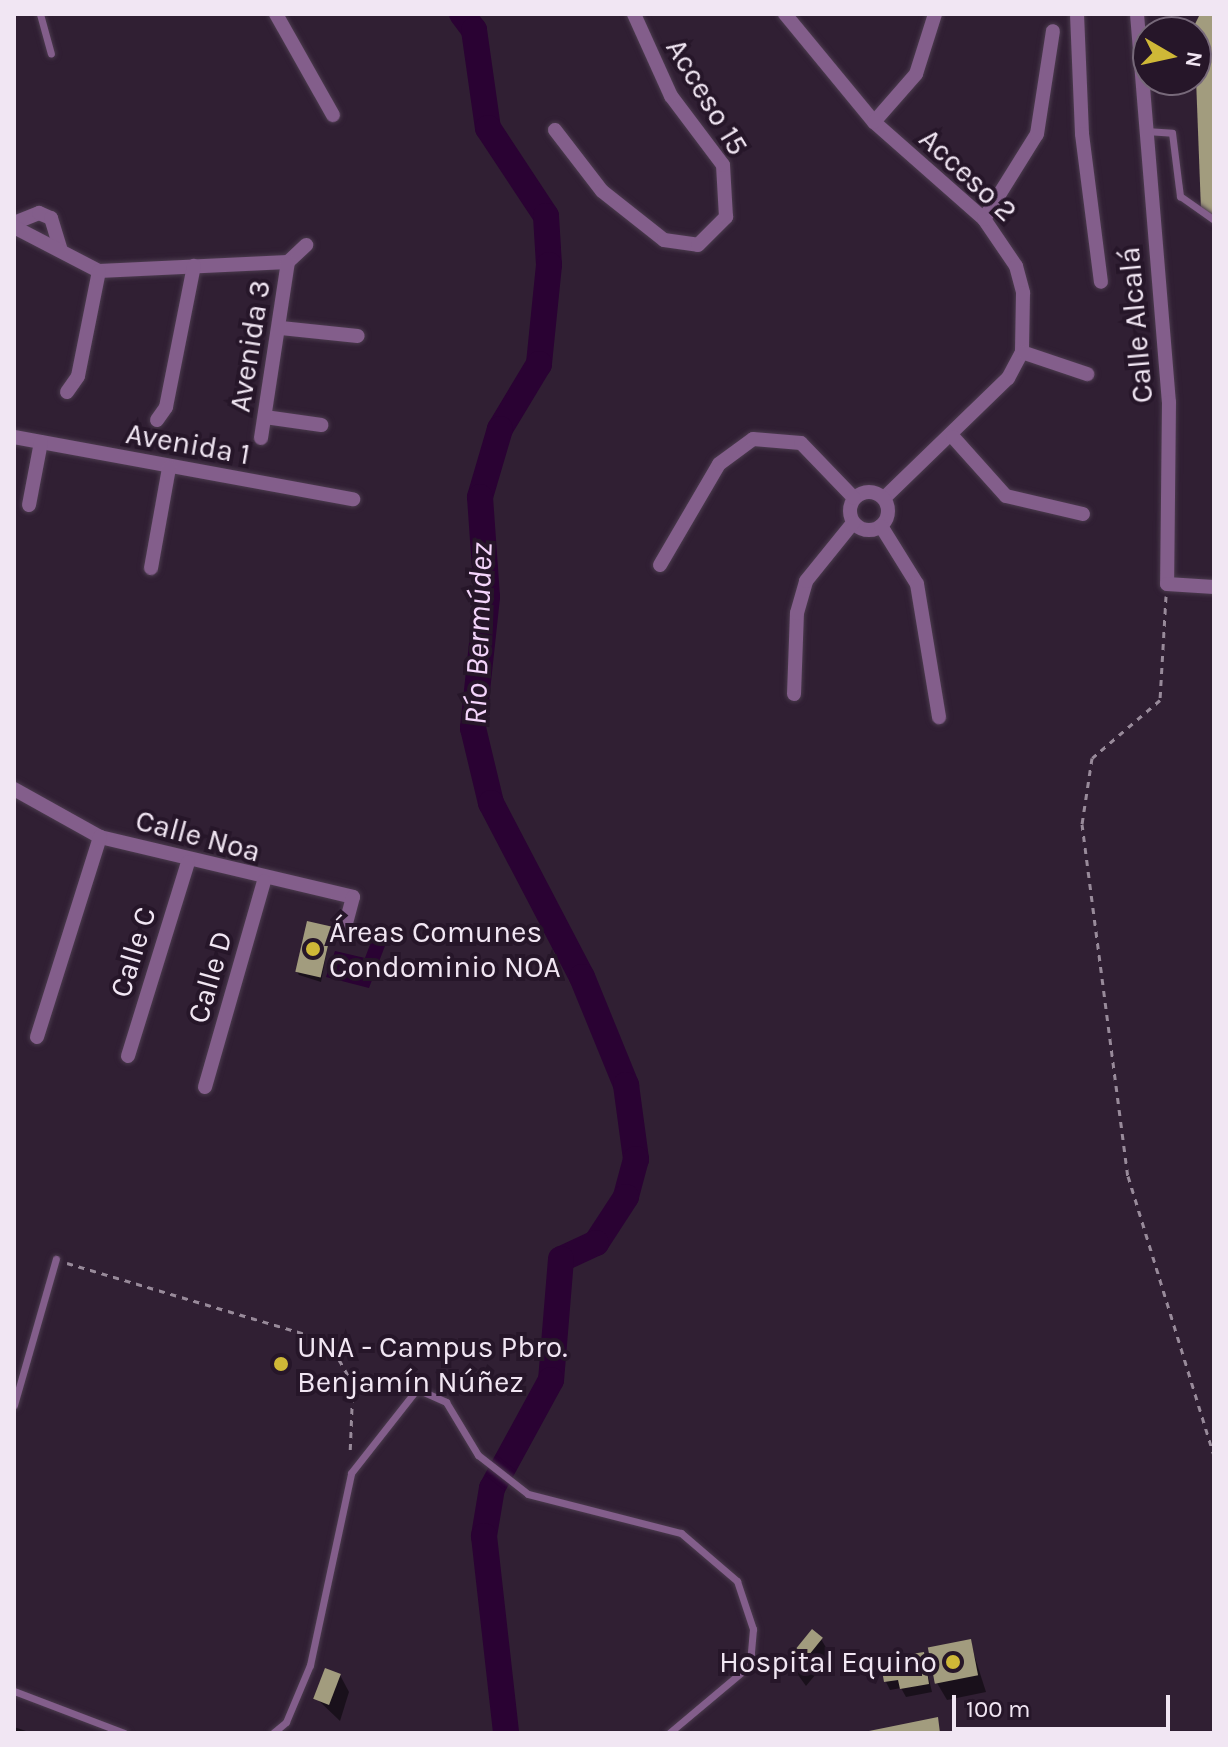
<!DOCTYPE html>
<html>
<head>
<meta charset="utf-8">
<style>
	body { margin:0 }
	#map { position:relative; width:1228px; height:1747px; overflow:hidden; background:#301f33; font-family:Karla,sans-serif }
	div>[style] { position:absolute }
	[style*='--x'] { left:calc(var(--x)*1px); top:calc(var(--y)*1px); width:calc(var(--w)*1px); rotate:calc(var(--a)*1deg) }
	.water>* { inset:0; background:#2a0233 }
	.shadow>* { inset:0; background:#0007 }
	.river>* { height:26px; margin:-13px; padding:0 13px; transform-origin:13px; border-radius:13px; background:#2a0233 }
	.building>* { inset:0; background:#a29c7e; transform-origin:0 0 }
	.path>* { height:3px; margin-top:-1.5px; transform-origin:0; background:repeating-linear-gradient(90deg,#988a9a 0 6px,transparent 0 12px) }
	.roads { filter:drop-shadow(0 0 2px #4b3b4e) drop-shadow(0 0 2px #4b3b4e) }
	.service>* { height:7px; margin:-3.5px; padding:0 3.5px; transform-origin:3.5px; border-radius:3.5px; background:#835e8b }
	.minor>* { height:14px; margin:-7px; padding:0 7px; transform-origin:7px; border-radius:7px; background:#835e8b }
	.minor>.ring { margin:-7px; padding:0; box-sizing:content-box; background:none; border:14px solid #835e8b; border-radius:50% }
	.dots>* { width:22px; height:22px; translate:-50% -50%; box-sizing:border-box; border:4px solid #261629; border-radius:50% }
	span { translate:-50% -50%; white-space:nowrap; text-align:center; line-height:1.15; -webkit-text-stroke:8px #261629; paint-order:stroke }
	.street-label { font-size:30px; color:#f1e6f3 }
	.poi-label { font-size:30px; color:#f1e6f3 }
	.left { translate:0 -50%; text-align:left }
	.right { translate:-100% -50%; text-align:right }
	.water-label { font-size:32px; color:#f4d5fb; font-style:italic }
	.frame { position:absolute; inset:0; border:16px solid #f1e6f3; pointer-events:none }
	.north { position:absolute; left:1132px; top:16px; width:80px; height:80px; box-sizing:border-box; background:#261629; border:2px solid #77697a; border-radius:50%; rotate:99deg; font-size:22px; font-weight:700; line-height:32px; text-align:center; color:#f1e6f3 }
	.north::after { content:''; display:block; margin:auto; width:28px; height:36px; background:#cfb837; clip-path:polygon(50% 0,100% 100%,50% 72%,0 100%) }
	.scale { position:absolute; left:952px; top:1695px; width:218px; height:36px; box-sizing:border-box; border:4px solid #f1e6f3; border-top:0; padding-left:10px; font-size:24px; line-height:28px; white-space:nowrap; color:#f1e6f3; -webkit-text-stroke:6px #261629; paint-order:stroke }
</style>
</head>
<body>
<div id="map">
	<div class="water">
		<div style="clip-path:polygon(377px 926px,391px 930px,369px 988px,326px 977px,335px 951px,365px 958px)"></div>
	</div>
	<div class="shadow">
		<div style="clip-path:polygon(331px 929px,321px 982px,299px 975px,296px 970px)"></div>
		<div style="clip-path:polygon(821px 1639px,831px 1656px,806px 1686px,788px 1661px)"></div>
		<div style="clip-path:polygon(970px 1642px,986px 1692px,947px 1700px,937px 1683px)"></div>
		<div style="clip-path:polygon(923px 1654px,932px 1692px,906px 1697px,901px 1688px,890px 1690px,886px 1682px)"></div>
		<div style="clip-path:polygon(340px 1675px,349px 1692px,340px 1721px,317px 1699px)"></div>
		<div style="clip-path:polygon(14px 1727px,29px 1732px,30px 1733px,14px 1733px)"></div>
	</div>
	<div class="river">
		<div style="--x:462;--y:14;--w:20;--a:53"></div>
		<div style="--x:474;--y:30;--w:99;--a:81.9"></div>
		<div style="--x:488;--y:128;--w:105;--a:56.6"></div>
		<div style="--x:546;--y:216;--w:49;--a:86.5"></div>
		<div style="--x:549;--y:265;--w:100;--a:95.8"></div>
		<div style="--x:539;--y:364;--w:76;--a:121"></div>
		<div style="--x:500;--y:429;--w:71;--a:106.4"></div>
		<div style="--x:480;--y:497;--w:100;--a:86"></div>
		<div style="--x:487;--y:597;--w:132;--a:96.1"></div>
		<div style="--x:473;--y:728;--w:77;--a:76.5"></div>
		<div style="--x:491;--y:803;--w:196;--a:62.4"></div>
		<div style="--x:582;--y:977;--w:117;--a:67.8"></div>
		<div style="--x:626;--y:1085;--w:75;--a:82.3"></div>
		<div style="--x:636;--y:1159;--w:39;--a:105"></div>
		<div style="--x:626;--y:1197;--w:55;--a:123.1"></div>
		<div style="--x:596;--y:1243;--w:38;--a:155"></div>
		<div style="--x:561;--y:1259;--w:121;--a:94.7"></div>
		<div style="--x:551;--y:1380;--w:123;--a:118.6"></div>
		<div style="--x:492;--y:1488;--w:49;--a:99.5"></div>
		<div style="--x:484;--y:1536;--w:198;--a:83.6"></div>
	</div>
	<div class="building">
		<div style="clip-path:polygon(1200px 14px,1214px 14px,1214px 218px,1201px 210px,1194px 26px)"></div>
		<div style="left:307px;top:921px;width:26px;height:52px;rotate:13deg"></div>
		<div style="left:812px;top:1629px;width:14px;height:41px;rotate:39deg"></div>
		<div style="left:971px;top:1639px;width:37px;height:44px;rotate:79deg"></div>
		<div style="clip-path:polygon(924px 1652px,929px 1684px,900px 1689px,898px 1680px,884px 1682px,880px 1659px)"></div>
		<div style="left:325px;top:1668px;width:17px;height:33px;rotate:21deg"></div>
		<div style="clip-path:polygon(938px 1717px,940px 1733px,864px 1733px,864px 1732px)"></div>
	</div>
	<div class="path">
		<div style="--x:1166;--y:596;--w:104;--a:93.3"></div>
		<div style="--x:1160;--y:700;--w:89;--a:139.5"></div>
		<div style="--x:1092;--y:758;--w:67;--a:98.6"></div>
		<div style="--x:1082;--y:824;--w:355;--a:82.6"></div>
		<div style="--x:1128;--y:1176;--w:292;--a:72.9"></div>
		<div style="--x:67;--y:1263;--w:259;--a:16.6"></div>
		<div style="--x:315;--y:1337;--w:22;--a:34"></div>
		<div style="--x:333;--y:1349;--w:40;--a:60.3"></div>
		<div style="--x:353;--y:1384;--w:71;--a:92.4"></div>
	</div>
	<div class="roads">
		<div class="service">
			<div style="--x:40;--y:14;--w:41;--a:74.6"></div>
			<div style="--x:1146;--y:131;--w:26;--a:4"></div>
			<div style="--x:1172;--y:133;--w:64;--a:82.8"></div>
			<div style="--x:1180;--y:196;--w:42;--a:35.2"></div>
			<div style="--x:14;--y:1405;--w:152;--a:-74"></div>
			<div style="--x:14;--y:1691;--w:118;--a:20.9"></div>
			<div style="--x:273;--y:1733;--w:17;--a:-40"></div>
			<div style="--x:286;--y:1722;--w:62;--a:-67.2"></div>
			<div style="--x:310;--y:1665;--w:196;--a:-77.9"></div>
			<div style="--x:351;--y:1473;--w:107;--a:-51.8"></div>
			<div style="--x:417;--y:1389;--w:32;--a:24"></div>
			<div style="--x:446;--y:1402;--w:62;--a:58.9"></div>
			<div style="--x:478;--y:1455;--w:63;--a:38"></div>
			<div style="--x:528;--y:1494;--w:158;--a:14.3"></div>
			<div style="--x:681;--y:1533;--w:74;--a:40.6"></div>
			<div style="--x:737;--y:1581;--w:51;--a:71.6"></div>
			<div style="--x:753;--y:1629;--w:25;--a:95"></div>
			<div style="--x:751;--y:1654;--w:19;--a:115"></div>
			<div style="--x:743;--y:1671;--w:97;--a:140"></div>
		</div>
		<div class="minor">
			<div style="--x:276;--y:14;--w:116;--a:60.6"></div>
			<div style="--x:785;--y:14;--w:140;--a:50.5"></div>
			<div style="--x:874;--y:122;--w:147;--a:41.4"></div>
			<div style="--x:984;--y:219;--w:57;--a:55.8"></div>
			<div style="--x:1016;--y:266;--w:28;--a:75"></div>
			<div style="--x:1023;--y:293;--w:59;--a:91"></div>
			<div style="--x:1022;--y:352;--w:30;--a:118"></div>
			<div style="--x:1008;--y:378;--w:173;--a:135.9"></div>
			<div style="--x:1077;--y:14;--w:120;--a:87.6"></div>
			<div style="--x:1082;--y:134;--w:149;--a:82.7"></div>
			<div style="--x:1137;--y:14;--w:389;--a:85.3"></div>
			<div style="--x:1169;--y:402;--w:182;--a:90.6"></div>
			<div style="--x:1167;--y:584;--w:47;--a:3.7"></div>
			<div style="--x:874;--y:122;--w:64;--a:-48.8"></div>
			<div style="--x:916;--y:74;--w:63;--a:-72.4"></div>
			<div style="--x:555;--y:130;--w:77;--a:52.4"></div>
			<div style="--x:602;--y:191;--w:79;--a:38.3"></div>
			<div style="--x:664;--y:240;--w:34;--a:8"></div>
			<div style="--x:698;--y:245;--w:40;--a:-45"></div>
			<div style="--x:726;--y:217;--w:52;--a:-93.3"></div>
			<div style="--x:723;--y:165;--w:86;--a:-127"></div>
			<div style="--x:671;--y:96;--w:90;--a:-114.3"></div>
			<div style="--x:984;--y:219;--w:100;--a:-58.1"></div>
			<div style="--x:1037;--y:134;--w:104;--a:-81.2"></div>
			<div style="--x:14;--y:223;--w:27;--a:-22"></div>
			<div style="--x:39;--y:213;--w:13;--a:23"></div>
			<div style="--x:51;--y:218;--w:34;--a:73"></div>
			<div style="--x:14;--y:227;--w:96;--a:27.4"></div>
			<div style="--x:99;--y:271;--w:189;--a:-2.7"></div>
			<div style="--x:288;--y:262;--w:25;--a:-43"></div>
			<div style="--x:281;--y:328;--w:77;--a:5.9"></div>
			<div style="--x:1022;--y:352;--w:69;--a:18.7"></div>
			<div style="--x:67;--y:392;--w:19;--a:-55"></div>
			<div style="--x:78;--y:376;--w:107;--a:-78.7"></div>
			<div style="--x:265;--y:417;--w:57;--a:8.1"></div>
			<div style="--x:157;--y:420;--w:16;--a:-55"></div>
			<div style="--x:166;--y:407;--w:144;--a:-78.8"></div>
			<div style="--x:14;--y:437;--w:345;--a:10.4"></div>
			<div style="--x:953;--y:437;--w:79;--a:48.1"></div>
			<div style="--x:1006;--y:496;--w:79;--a:13.2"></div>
			<div style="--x:261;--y:438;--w:178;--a:-81.3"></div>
			<div class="ring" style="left:850px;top:492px;width:24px;height:24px"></div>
			<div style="--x:29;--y:505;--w:64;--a:-79.2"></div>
			<div style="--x:881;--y:526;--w:68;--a:58.2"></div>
			<div style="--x:917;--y:584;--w:135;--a:80.6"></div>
			<div style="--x:660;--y:565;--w:117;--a:-59.7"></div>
			<div style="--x:719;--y:464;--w:42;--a:-36.3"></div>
			<div style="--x:753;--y:439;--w:48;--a:4.8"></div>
			<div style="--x:801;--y:443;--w:76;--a:46.1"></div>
			<div style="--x:151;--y:568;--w:102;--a:-79.8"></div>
			<div style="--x:794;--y:694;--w:81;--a:-87.9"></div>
			<div style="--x:797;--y:613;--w:33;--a:-74"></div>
			<div style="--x:806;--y:581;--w:75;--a:-51"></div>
			<div style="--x:14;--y:789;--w:98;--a:29.2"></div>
			<div style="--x:100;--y:837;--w:260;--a:13.3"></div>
			<div style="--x:353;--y:897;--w:27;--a:105"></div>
			<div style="--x:37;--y:1037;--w:210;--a:-72.5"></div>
			<div style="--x:128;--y:1056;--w:203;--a:-72.8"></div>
			<div style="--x:205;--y:1087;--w:214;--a:-74"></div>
		</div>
	</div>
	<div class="dots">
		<div style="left:313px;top:949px;background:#cfb837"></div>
		<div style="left:281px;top:1364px;background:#cfb837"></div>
		<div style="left:953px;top:1662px;background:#cfb837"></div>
	</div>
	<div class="street-label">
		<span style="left:707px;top:97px;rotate:59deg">Acceso 15</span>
		<span style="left:968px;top:175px;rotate:43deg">Acceso 2</span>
		<span style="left:1136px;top:325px;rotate:-95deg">Calle Alcalá</span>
		<span style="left:250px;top:346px;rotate:-81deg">Avenida 3</span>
		<span style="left:188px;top:444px;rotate:10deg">Avenida 1</span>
		<span style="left:198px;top:836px;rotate:15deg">Calle Noa</span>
		<span style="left:133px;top:952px;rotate:-73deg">Calle C</span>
		<span style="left:210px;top:977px;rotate:-74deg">Calle D</span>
	</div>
	<div class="poi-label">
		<span class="left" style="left:329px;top:949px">Áreas Comunes<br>Condominio NOA</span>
		<span class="left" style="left:297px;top:1364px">UNA - Campus Pbro.<br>Benjamín Núñez</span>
		<span class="right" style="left:937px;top:1662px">Hospital Equino</span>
	</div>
	<div class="water-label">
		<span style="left:479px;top:634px;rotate:-88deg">Río Bermúdez</span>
	</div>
	<div class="frame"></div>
	<div class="north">N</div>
	<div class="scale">100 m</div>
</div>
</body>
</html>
